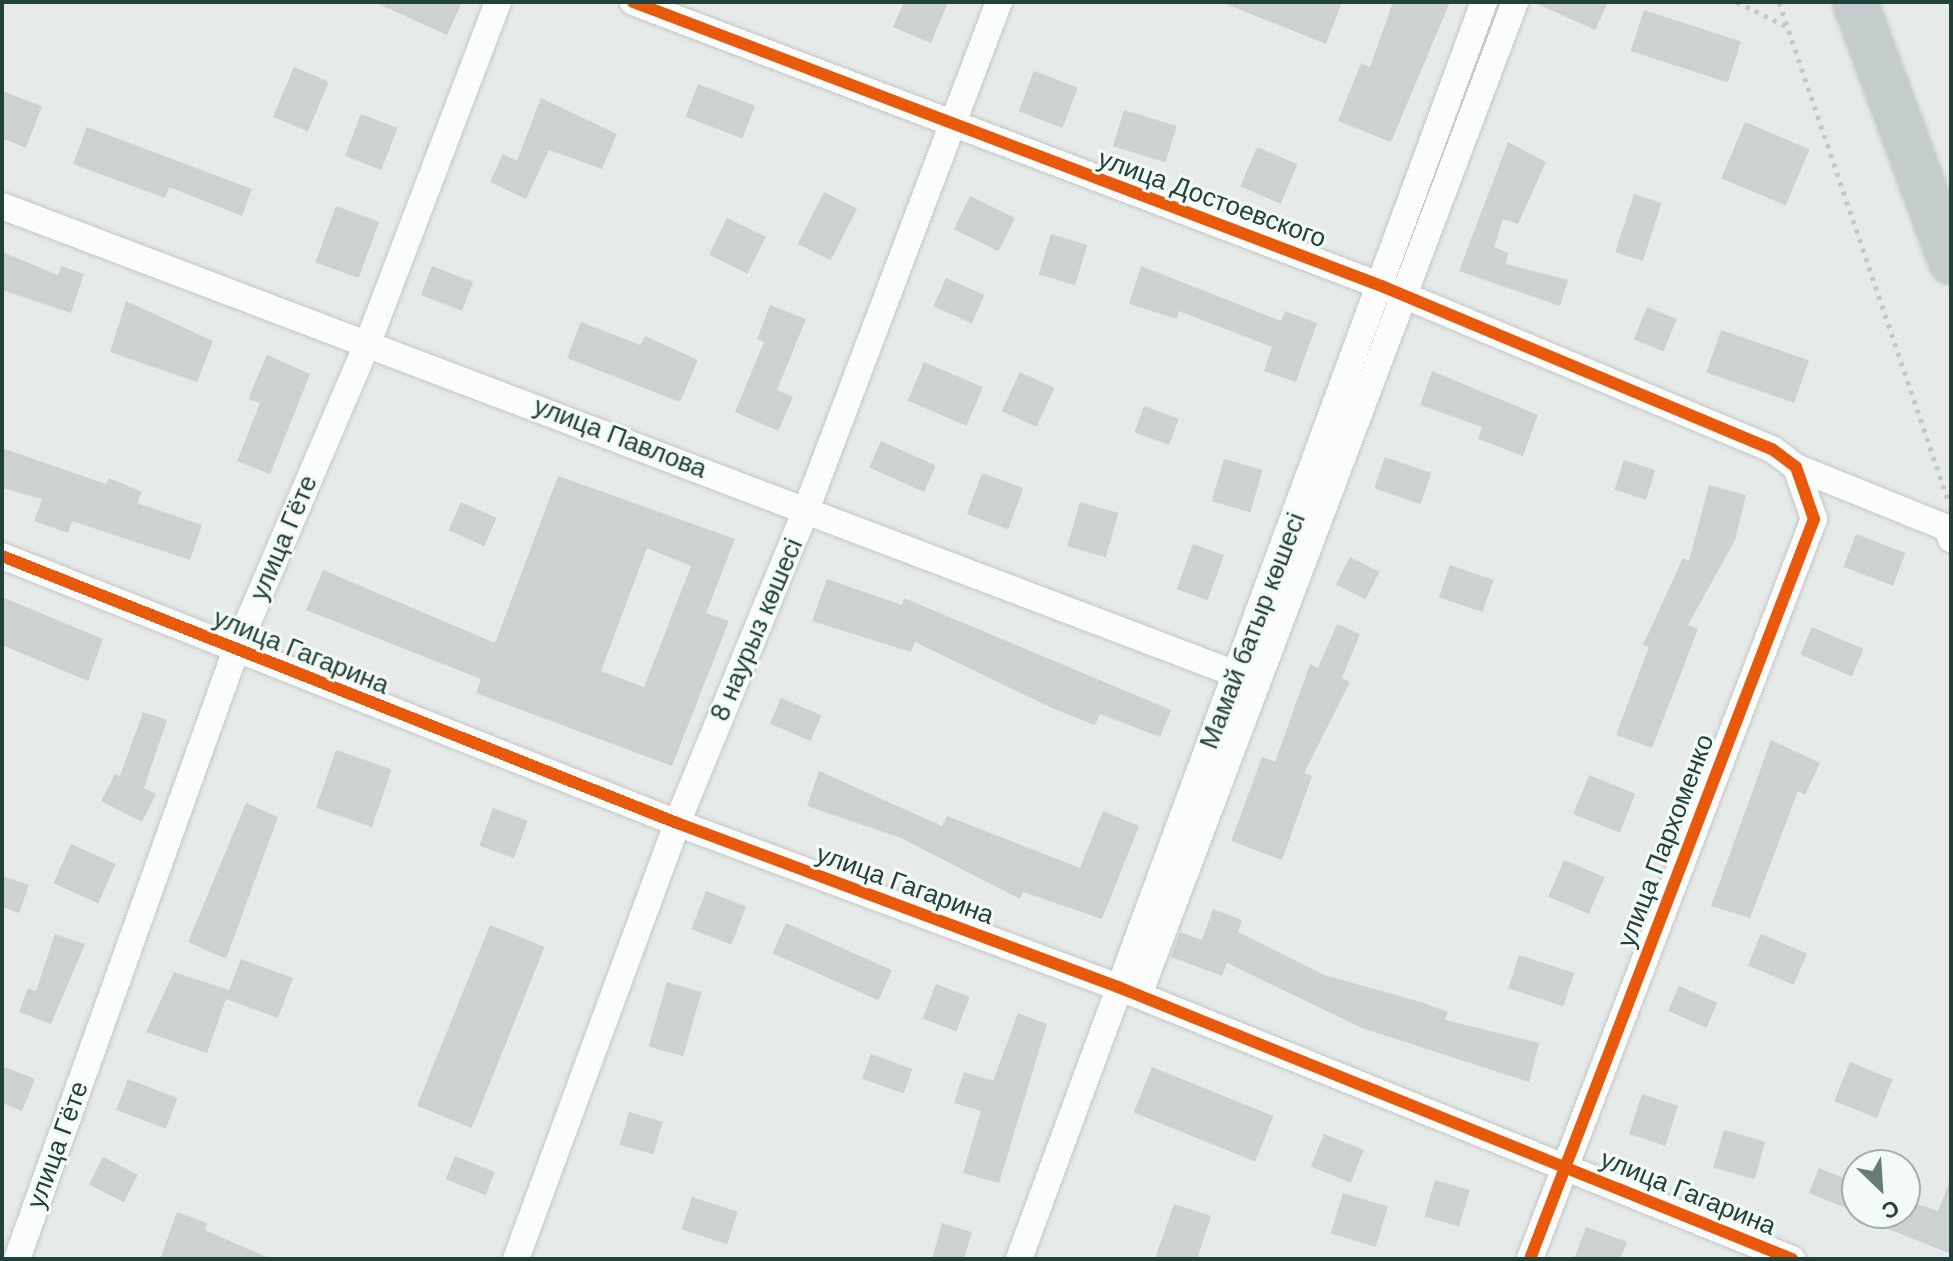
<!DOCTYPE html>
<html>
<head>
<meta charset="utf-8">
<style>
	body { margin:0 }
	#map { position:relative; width:1953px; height:1261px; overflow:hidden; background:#e6ebe9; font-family:"DM Sans",sans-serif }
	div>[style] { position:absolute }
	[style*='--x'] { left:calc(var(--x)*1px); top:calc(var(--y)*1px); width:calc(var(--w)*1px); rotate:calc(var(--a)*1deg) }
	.building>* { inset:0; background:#ccd2d0; transform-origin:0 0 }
	.path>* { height:5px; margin-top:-2.5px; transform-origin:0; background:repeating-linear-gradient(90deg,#c2cbc9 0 4px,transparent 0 10px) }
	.roads { filter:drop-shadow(0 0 2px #c3c8c6) drop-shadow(0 0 2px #c3c8c6) }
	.minor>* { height:26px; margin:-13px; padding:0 13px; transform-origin:13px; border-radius:13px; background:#fbfcfc }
	.trunk>* { height:44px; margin:-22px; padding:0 22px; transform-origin:22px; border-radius:22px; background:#c4cdcc }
	.cycleway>* { height:12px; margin:-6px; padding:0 6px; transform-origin:6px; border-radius:6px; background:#e8590c }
	span { translate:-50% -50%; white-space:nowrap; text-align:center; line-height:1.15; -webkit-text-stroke:6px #f4faf7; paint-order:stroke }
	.street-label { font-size:26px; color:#21413a }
	.frame { position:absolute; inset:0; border:4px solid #21413a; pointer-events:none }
	.north { position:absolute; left:1841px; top:1149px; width:80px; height:80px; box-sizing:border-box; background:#f4faf7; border:2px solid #a0b0ab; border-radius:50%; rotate:155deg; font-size:22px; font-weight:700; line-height:32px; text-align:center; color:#21413a }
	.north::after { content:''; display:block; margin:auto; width:28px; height:36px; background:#667c77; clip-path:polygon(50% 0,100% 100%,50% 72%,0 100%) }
</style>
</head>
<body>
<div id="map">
	<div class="building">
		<div style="clip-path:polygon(374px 2px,462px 2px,447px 35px)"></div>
		<div style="clip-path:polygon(904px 2px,948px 2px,931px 43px,893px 27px)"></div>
		<div style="clip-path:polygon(1221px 2px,1342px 2px,1326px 44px)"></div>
		<div style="clip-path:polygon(1393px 2px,1450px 2px,1391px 142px,1338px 121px,1361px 63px,1370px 67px)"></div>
		<div style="clip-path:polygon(1533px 2px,1608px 2px,1595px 30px)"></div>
		<div style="left:1644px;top:10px;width:102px;height:43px;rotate:18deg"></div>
		<div style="left:294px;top:67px;width:38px;height:54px;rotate:23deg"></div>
		<div style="left:1034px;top:71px;width:47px;height:43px;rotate:21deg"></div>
		<div style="left:698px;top:84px;width:61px;height:35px;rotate:21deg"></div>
		<div style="clip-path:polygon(2px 91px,42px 106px,26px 148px,2px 138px)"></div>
		<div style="clip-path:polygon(541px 98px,617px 134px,602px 169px,549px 150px,526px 199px,490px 182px,503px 154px,517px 161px)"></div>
		<div style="left:1124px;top:110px;width:55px;height:38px;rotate:17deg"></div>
		<div style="left:361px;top:114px;width:39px;height:45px;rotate:21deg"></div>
		<div style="left:1745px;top:122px;width:70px;height:61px;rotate:23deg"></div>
		<div style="clip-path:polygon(87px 127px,252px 189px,242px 216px,169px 187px,165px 198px,73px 164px)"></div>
		<div style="clip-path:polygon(1508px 142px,1546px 162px,1518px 224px,1503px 219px,1494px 247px,1508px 253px,1506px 264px,1568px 280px,1560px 306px,1459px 271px)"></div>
		<div style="left:1257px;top:147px;width:44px;height:43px;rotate:23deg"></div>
		<div style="left:824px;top:192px;width:37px;height:58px;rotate:27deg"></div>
		<div style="left:1634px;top:194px;width:29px;height:61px;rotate:18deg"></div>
		<div style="left:970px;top:196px;width:50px;height:37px;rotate:26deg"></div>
		<div style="left:336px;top:206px;width:46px;height:60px;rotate:20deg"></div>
		<div style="left:727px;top:218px;width:43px;height:41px;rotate:26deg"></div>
		<div style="left:1051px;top:234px;width:38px;height:42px;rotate:17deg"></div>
		<div style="clip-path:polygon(2px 252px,58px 275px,61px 266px,84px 274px,71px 313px,2px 290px)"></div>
		<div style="left:432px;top:266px;width:44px;height:31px;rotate:21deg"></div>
		<div style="clip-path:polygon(1141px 266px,1281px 321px,1285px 311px,1317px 323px,1296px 382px,1264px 371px,1272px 347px,1179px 311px,1177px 319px,1129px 304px)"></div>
		<div style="left:946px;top:278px;width:42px;height:31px;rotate:24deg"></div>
		<div style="clip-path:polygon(126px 301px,213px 341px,197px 382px,110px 352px)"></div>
		<div style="clip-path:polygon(770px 305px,806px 319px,777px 390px,793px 397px,778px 431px,735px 412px,764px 342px,757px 339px)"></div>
		<div style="left:1647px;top:307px;width:32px;height:35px;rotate:22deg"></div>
		<div style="clip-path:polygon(581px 322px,640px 345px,645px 336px,698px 360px,680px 402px,567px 358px)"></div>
		<div style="left:1721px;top:330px;width:93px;height:45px;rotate:19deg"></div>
		<div style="clip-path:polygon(267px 355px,310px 374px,270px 474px,237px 461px,260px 403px,248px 399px)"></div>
		<div style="left:924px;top:362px;width:64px;height:42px;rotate:23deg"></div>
		<div style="clip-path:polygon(1432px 371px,1538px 415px,1523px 456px,1478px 439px,1482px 427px,1420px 405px)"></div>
		<div style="left:1020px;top:372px;width:38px;height:43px;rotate:25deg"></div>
		<div style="left:1144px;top:406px;width:37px;height:28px;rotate:20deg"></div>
		<div style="left:881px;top:441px;width:60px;height:29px;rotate:24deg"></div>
		<div style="clip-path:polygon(2px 448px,106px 484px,109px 478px,142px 492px,137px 503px,202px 525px,190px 560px,72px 521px,68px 533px,34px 521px,42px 499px,2px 488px)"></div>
		<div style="left:1385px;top:457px;width:49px;height:33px;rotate:19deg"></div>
		<div style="left:1224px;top:459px;width:40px;height:44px;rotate:16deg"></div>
		<div style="left:1624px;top:460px;width:33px;height:31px;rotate:18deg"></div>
		<div style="left:982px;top:473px;width:44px;height:44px;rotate:20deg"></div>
		<div style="clip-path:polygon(evenodd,558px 476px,735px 539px,706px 613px,729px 621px,672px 766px,476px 693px,481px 679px,306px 610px,323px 570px,495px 643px,558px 476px,647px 548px,691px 566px,644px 687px,601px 671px,647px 548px)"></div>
		<div style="clip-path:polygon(1709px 485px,1746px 495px,1735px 540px,1688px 625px,1698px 629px,1652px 748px,1616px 735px,1649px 647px,1643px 645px,1683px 558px,1689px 561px)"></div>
		<div style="left:461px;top:502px;width:39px;height:31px;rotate:24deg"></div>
		<div style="left:1080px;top:502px;width:40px;height:46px;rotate:16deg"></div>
		<div style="left:1856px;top:534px;width:53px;height:35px;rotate:21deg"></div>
		<div style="left:1193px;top:544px;width:33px;height:48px;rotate:20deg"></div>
		<div style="left:1350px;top:557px;width:33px;height:31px;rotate:27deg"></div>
		<div style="left:1450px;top:565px;width:46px;height:34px;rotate:19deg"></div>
		<div style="clip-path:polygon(827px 579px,902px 605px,904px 598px,1171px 710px,1160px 737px,1100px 714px,1095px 725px,1054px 709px,915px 642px,911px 652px,812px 621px)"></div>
		<div style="clip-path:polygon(2px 597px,103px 639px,88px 681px,2px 645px)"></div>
		<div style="clip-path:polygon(1337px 624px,1360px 634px,1342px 678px,1350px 682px,1304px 773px,1312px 776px,1282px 860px,1231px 841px,1262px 757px,1275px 762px,1310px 664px,1318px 668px)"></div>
		<div style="left:1812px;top:627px;width:56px;height:30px;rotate:23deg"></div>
		<div style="left:781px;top:698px;width:44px;height:28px;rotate:23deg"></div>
		<div style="clip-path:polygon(143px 712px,167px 720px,144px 788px,156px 794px,142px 822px,101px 801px,115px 774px,120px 776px)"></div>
		<div style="clip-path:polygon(1771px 740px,1820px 763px,1805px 795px,1798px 791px,1750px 918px,1711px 906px)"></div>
		<div style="left:336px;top:750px;width:59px;height:61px;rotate:19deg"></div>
		<div style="clip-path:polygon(819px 771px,942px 826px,947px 816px,1080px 868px,1103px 811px,1139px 826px,1102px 919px,1023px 892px,1020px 899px,901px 838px,807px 806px)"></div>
		<div style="left:1589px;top:775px;width:50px;height:42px;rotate:22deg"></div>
		<div style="clip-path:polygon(246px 803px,278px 817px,226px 959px,188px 942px)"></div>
		<div style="left:493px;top:808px;width:37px;height:40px;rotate:20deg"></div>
		<div style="left:71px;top:844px;width:49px;height:43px;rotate:24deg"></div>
		<div style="left:1564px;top:860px;width:44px;height:40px;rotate:23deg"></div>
		<div style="clip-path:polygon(2px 876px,29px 885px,19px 913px,2px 907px)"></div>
		<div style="left:706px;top:891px;width:43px;height:41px;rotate:21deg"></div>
		<div style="clip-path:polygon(1213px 909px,1242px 920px,1238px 932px,1324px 975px,1421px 1002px,1448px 1012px,1445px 1020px,1539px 1043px,1529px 1082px,1362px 1028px,1227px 963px,1222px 976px,1171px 957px,1180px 932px,1202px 940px)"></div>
		<div style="left:786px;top:923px;width:116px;height:33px;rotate:24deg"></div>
		<div style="left:490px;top:925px;width:59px;height:195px;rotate:22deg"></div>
		<div style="clip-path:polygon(55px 934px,85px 944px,51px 1024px,19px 1012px,28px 988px,36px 991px)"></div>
		<div style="left:1761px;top:934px;width:50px;height:34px;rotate:23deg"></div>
		<div style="left:1519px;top:955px;width:58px;height:35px;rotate:18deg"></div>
		<div style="clip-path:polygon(241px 959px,293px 978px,278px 1018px,226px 999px,207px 1053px,146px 1032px,174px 972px,229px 990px)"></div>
		<div style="left:667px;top:982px;width:36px;height:67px;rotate:16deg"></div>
		<div style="left:936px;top:984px;width:36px;height:37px;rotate:21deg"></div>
		<div style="left:1679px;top:986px;width:42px;height:27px;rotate:24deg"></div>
		<div style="clip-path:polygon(1018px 1013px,1047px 1024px,999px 1183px,963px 1173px,981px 1111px,954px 1103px,964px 1072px,993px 1081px)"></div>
		<div style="left:871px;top:1054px;width:44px;height:26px;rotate:20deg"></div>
		<div style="left:1850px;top:1062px;width:46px;height:42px;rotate:22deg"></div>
		<div style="clip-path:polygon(2px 1066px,35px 1079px,22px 1111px,2px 1103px)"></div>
		<div style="left:1152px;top:1067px;width:131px;height:49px;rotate:22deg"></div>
		<div style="left:128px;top:1079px;width:53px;height:33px;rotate:21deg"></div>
		<div style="left:1642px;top:1094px;width:38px;height:42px;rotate:18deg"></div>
		<div style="left:629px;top:1112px;width:35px;height:34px;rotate:16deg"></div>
		<div style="left:1724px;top:1130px;width:43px;height:39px;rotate:16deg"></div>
		<div style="left:1324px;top:1134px;width:43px;height:35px;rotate:22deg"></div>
		<div style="left:455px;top:1156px;width:43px;height:25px;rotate:22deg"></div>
		<div style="left:103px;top:1157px;width:39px;height:31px;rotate:27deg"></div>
		<div style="left:1819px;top:1168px;width:40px;height:27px;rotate:22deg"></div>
		<div style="left:1435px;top:1180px;width:36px;height:38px;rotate:16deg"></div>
		<div style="clip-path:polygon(1949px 1183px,1951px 1254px,1861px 1218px,1905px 1213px,1905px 1200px,1938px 1211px)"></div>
		<div style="left:1343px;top:1193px;width:47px;height:42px;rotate:17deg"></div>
		<div style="left:692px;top:1197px;width:48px;height:34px;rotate:18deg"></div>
		<div style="clip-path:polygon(1174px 1204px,1211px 1216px,1197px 1259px,1155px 1259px)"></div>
		<div style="clip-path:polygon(177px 1212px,207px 1223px,205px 1230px,271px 1259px,160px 1259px)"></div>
		<div style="clip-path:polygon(942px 1223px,972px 1232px,964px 1259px,932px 1259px)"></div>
		<div style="clip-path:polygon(1586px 1227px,1627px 1242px,1620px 1259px,1574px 1259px)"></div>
	</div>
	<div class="path">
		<div style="--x:1737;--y:2;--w:57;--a:26.1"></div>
		<div style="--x:1779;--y:2;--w:529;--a:71.26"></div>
	</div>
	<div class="roads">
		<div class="minor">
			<div style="--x:633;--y:2;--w:803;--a:20.78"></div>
			<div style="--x:1384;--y:287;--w:420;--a:22.7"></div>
			<div style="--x:1772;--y:449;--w:30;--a:37"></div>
			<div style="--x:1796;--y:467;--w:55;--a:70.9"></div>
			<div style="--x:1814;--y:519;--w:793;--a:111"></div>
			<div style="--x:2;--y:206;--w:1320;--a:20.77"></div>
			<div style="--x:1796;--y:467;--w:163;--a:22"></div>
			<div style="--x:1947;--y:528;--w:12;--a:70"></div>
			<div style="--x:2;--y:556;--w:726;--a:21.58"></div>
			<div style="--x:677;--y:823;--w:471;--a:20.4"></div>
			<div style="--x:1118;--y:987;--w:727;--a:21.98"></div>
			<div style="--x:1139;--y:995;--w:1062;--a:-69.26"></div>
			<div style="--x:17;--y:1259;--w:647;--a:-70.22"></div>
			<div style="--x:236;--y:650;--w:337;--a:-66.8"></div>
			<div style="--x:369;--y:340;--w:362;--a:-69.1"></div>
			<div style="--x:516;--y:1259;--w:465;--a:-69.7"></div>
			<div style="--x:677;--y:823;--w:339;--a:-67.6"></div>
			<div style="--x:806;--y:510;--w:543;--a:-69.2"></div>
			<div style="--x:1019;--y:1259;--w:1340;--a:-69.7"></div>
		</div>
		<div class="trunk">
			<div style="--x:1855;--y:2;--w:277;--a:69.7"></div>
		</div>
	</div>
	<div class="cycleway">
		<div style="--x:633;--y:2;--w:803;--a:20.78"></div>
		<div style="--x:1384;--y:287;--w:420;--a:22.7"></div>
		<div style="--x:1772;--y:449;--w:30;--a:37"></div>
		<div style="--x:1796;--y:467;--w:55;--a:70.9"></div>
		<div style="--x:1814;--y:519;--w:793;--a:111"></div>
		<div style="--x:2;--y:556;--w:726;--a:21.58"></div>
		<div style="--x:677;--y:823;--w:471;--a:20.4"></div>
		<div style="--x:1118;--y:987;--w:727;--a:21.98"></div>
	</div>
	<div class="street-label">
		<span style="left:1212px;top:199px;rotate:20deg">улица Достоевского</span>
		<span style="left:620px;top:438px;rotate:21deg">улица Павлова</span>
		<span style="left:284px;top:538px;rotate:-67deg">улица Гёте</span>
		<span style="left:757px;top:630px;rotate:-67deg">8 наурыз көшесі</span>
		<span style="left:1253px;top:631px;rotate:-69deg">Мамай батыр көшесі</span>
		<span style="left:301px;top:652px;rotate:22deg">улица Гагарина</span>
		<span style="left:1666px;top:841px;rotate:-69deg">улица Пархоменко</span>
		<span style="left:905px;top:885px;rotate:20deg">улица Гагарина</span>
		<span style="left:58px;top:1145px;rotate:-70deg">улица Гёте</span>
		<span style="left:1688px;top:1193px;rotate:22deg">улица Гагарина</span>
	</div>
	<div class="frame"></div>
	<div class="north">С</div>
</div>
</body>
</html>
